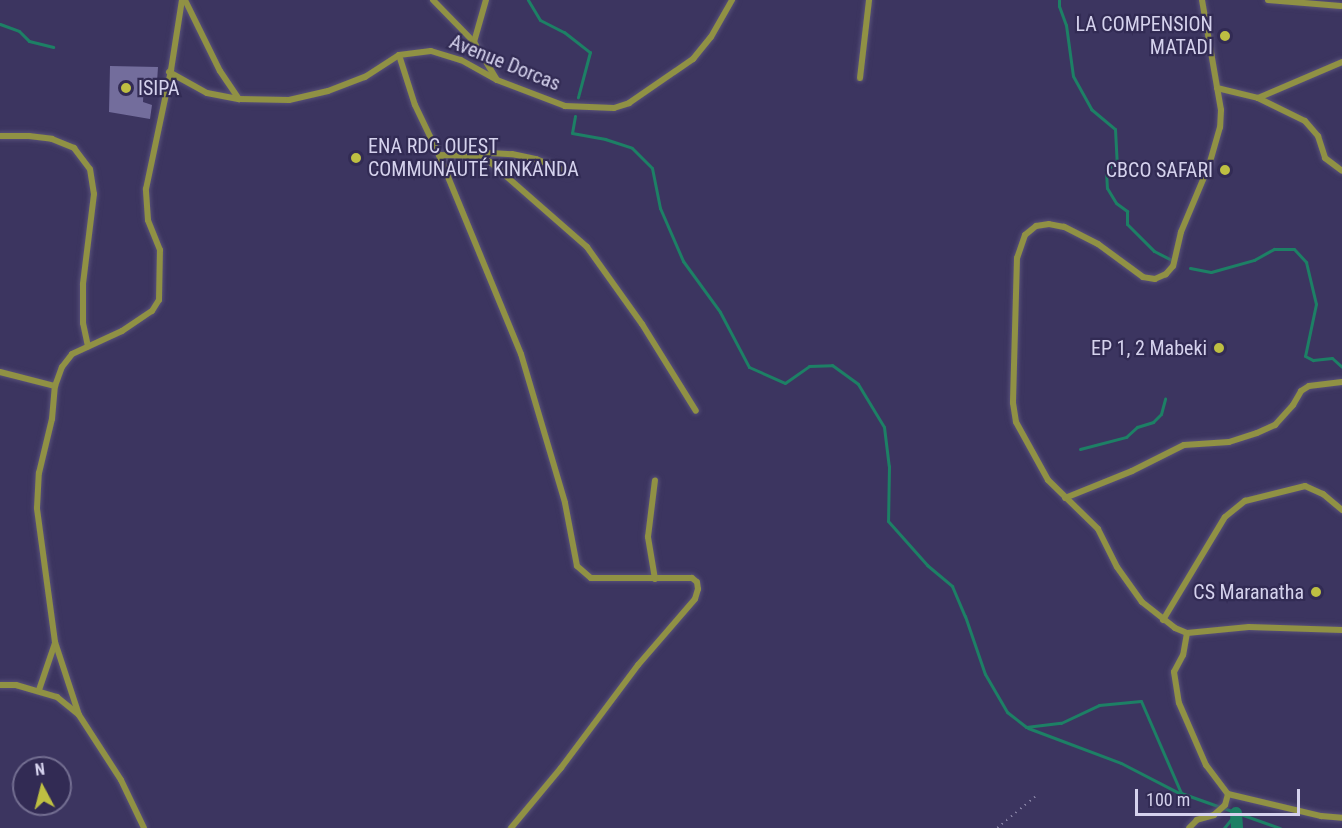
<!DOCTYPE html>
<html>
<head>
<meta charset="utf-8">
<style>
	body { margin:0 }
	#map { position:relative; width:1342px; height:828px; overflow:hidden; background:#3c3560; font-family:"Roboto Condensed",sans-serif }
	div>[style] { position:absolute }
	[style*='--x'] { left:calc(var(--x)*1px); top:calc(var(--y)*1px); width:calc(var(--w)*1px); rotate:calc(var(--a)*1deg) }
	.stream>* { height:3px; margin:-1.5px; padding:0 1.5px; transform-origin:1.5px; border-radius:1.5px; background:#1d8065 }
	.canal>* { height:12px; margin:-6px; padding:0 6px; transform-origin:6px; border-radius:6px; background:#1d8065 }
	.building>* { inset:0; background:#736d9c }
	.path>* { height:2px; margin-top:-1px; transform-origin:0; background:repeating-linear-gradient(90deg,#837ea1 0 1.5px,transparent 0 6px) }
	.roads { filter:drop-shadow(0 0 2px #585179) drop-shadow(0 0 2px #585179) }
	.minor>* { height:6px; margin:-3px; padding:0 3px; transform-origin:3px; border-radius:3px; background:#909144 }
	.dots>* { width:16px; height:16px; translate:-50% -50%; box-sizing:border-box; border:3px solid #322b54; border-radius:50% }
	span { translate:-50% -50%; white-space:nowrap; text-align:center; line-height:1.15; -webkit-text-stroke:4.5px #322b54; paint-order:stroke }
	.poi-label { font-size:20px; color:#d5d2ed }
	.right { translate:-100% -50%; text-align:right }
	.left { translate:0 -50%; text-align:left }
	.street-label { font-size:20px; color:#d5d2ed }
	.north { position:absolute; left:12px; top:756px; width:60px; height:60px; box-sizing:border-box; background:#322b54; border:2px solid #736e91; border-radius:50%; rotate:353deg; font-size:16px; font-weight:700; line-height:24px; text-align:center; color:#d5d2ed }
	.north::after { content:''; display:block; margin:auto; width:21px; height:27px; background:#bebf42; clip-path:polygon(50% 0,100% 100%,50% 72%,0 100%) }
	.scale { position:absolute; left:1135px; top:789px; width:165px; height:27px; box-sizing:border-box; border:3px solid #d5d2ed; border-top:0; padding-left:8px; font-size:18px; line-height:21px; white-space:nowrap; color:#d5d2ed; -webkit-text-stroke:4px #322b54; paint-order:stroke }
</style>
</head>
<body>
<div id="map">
	<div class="stream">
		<div style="--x:528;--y:0;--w:23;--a:59"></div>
		<div style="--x:540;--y:20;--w:27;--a:27"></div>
		<div style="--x:564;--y:32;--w:33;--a:38"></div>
		<div style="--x:590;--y:52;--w:47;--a:104.9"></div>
		<div style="--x:1059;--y:0;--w:6;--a:90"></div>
		<div style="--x:1059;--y:6;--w:20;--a:70"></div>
		<div style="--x:1066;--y:25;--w:51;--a:82.2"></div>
		<div style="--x:1073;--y:76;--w:38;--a:61"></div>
		<div style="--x:1091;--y:109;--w:31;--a:40"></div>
		<div style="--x:1115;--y:129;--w:33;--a:87"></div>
		<div style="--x:1117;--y:162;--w:14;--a:144"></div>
		<div style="--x:1106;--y:170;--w:18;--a:87"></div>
		<div style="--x:1107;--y:188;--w:17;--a:59"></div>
		<div style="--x:1116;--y:203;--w:14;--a:36"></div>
		<div style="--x:1127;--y:211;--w:13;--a:90"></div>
		<div style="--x:1127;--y:224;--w:38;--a:45"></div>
		<div style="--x:1154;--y:251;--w:20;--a:27"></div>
		<div style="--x:0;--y:24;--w:20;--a:20"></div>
		<div style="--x:19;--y:31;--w:14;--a:45"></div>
		<div style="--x:29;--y:41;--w:25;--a:14"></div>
		<div style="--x:575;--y:116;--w:17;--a:100"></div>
		<div style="--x:572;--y:133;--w:34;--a:10"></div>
		<div style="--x:605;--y:139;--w:28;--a:18"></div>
		<div style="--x:632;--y:148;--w:28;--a:45"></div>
		<div style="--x:652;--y:168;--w:41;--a:78.7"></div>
		<div style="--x:660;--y:208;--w:58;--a:66.5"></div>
		<div style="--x:683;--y:261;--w:63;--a:54"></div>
		<div style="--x:720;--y:312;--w:62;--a:62.2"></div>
		<div style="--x:749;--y:367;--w:39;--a:24"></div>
		<div style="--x:785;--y:383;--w:29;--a:-35"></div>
		<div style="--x:809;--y:366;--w:23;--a:-2"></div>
		<div style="--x:832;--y:365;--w:32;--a:36"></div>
		<div style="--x:858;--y:384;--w:50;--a:58.8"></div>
		<div style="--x:884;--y:427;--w:39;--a:83"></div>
		<div style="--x:889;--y:466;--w:55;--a:91"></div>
		<div style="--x:888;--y:521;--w:59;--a:48.4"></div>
		<div style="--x:927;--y:565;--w:33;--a:40"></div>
		<div style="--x:952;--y:586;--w:33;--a:67"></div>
		<div style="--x:965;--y:616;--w:61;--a:71"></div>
		<div style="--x:985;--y:674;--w:44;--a:59.9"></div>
		<div style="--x:1007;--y:712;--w:24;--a:38"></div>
		<div style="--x:1026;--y:727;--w:35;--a:-7"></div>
		<div style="--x:1061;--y:723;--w:42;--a:-25.3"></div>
		<div style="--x:1099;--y:705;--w:42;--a:-5.4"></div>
		<div style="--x:1141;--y:701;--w:100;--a:66.5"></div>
		<div style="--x:1181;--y:793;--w:105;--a:19.5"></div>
		<div style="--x:1190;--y:268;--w:21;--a:11"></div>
		<div style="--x:1211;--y:272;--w:45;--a:-15.6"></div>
		<div style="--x:1254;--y:260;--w:23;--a:-29"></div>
		<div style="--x:1274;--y:249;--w:20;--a:0"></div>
		<div style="--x:1294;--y:249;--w:18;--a:47"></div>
		<div style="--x:1306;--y:262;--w:43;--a:76.6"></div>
		<div style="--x:1316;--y:304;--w:53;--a:101.9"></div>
		<div style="--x:1305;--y:356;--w:9;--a:27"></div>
		<div style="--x:1313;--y:360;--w:19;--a:-6"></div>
		<div style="--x:1332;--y:358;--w:13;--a:42"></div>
		<div style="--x:1080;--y:449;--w:48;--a:-14.6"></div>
		<div style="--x:1126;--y:437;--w:15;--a:-42"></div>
		<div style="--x:1137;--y:427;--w:17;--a:-17"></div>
		<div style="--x:1153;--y:422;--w:11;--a:-45"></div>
		<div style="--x:1161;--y:414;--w:16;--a:-75"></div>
		<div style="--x:1028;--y:728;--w:99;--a:20.6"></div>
		<div style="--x:1121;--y:763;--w:65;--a:27.3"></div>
		<div style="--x:1224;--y:828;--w:19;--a:-51"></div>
	</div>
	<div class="canal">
		<div style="--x:1236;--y:813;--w:15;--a:86"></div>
	</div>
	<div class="building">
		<div style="clip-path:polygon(110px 66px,158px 67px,157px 82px,144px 80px,143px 102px,152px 105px,150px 119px,109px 112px)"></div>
	</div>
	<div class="path">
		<div style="--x:997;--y:828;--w:52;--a:-39.5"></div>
	</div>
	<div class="roads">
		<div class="minor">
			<div style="--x:185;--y:0;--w:79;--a:63.8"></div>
			<div style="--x:220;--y:71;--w:34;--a:56"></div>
			<div style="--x:239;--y:99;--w:50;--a:1.1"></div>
			<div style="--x:289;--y:100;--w:40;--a:-13"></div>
			<div style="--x:328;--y:91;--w:40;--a:-21"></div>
			<div style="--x:365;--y:77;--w:40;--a:-32.9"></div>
			<div style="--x:399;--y:55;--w:32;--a:-7"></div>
			<div style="--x:431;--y:51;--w:31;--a:17"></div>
			<div style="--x:461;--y:60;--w:41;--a:29.1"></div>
			<div style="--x:497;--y:80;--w:73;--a:20.9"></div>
			<div style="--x:565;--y:106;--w:49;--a:2.3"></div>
			<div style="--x:614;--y:108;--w:16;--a:-18"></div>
			<div style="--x:629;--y:103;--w:78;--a:-34.5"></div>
			<div style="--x:693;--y:59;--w:28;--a:-51"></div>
			<div style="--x:711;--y:37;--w:43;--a:-60.4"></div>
			<div style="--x:433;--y:0;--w:59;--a:45.7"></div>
			<div style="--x:474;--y:42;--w:44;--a:58.8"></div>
			<div style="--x:1202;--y:0;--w:112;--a:80.2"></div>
			<div style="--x:1221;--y:110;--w:17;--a:93"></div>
			<div style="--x:1220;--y:127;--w:37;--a:106"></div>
			<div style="--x:1210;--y:163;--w:75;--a:112.8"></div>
			<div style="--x:1181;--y:232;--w:35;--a:103"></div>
			<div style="--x:1173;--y:266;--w:11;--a:131"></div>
			<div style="--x:1166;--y:274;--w:12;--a:156"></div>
			<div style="--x:1155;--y:279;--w:12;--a:-171"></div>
			<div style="--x:1143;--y:277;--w:56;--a:-143.7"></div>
			<div style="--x:1098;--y:244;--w:38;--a:-153"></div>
			<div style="--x:1064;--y:227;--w:15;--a:-169"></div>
			<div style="--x:1049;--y:224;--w:13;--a:171"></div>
			<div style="--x:1036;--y:226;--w:14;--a:141"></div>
			<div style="--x:1025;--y:235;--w:24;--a:109"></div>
			<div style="--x:1017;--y:258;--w:145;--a:91.6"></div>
			<div style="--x:1013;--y:403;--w:19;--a:81"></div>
			<div style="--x:1016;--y:422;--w:66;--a:61.1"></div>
			<div style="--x:1048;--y:480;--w:70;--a:44.4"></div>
			<div style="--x:1098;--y:529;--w:42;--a:63.4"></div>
			<div style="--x:1117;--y:567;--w:43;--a:54.5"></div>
			<div style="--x:1142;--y:602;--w:42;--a:38.2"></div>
			<div style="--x:1175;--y:628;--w:13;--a:23"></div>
			<div style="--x:1187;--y:633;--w:62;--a:-5.5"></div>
			<div style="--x:1249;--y:627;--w:93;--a:1.8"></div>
			<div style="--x:1268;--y:0;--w:73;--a:4.7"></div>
			<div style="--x:474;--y:42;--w:44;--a:-74.1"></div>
			<div style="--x:399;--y:55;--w:52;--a:72.3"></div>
			<div style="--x:415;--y:105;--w:55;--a:64.4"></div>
			<div style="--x:439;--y:155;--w:215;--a:67.6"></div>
			<div style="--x:521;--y:354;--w:155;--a:73.5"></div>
			<div style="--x:565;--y:503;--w:64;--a:79.2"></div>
			<div style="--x:577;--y:566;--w:18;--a:41"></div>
			<div style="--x:591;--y:578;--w:101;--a:0"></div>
			<div style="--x:692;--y:578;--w:6;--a:39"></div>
			<div style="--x:697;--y:582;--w:7;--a:82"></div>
			<div style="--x:698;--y:589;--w:10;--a:107"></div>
			<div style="--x:695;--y:599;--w:87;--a:130.8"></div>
			<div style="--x:638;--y:665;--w:129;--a:126.8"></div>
			<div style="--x:561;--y:768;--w:78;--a:129.8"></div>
			<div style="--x:169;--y:72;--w:43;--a:28.9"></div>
			<div style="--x:207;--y:93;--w:33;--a:11"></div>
			<div style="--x:860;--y:78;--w:79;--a:-83.4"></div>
			<div style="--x:1217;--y:88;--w:42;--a:13.7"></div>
			<div style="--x:1258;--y:98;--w:52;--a:26.1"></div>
			<div style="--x:1305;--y:121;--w:20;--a:49"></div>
			<div style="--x:1318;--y:136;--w:23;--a:72"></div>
			<div style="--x:1325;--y:158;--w:21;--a:37"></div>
			<div style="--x:1258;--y:98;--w:91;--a:-23.2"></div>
			<div style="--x:0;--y:136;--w:29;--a:0"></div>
			<div style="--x:29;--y:136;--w:23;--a:7"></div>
			<div style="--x:52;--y:139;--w:24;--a:22"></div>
			<div style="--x:74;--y:148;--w:26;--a:53"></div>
			<div style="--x:90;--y:169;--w:25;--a:81"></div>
			<div style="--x:94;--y:194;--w:91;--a:97"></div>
			<div style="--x:83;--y:284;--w:39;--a:90"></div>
			<div style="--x:83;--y:323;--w:24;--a:78"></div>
			<div style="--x:439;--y:155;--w:42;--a:1.4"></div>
			<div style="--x:481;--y:156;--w:11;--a:34"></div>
			<div style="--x:490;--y:162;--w:129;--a:41.2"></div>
			<div style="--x:587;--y:247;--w:95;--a:54.5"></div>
			<div style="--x:642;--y:324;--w:102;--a:58.2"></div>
			<div style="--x:481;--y:156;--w:9;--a:-18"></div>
			<div style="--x:490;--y:153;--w:22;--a:3"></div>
			<div style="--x:512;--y:154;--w:25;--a:12"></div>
			<div style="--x:536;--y:159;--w:35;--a:22"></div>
			<div style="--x:0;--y:372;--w:57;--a:14.3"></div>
			<div style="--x:1065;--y:498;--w:72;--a:-21.9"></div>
			<div style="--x:1132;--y:471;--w:58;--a:-26.6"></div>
			<div style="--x:1184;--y:445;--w:45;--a:-3.8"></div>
			<div style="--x:1229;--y:442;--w:29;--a:-18"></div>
			<div style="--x:1257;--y:433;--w:20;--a:-24"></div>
			<div style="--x:1275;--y:425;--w:27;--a:-48"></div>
			<div style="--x:1293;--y:405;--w:16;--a:-60"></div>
			<div style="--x:1301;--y:391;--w:9;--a:-32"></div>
			<div style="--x:1309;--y:386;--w:33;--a:-7"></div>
			<div style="--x:655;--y:579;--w:43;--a:-99.5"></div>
			<div style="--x:648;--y:537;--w:57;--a:-83"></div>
			<div style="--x:1163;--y:620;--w:120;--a:-59"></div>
			<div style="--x:1225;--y:517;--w:26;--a:-39"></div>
			<div style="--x:1245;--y:501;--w:62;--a:-14"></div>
			<div style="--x:1305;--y:486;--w:20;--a:24"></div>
			<div style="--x:1323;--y:494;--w:25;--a:40"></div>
			<div style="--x:1187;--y:633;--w:22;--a:100"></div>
			<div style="--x:1183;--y:655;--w:19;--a:118"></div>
			<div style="--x:1174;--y:672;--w:31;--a:81"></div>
			<div style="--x:1179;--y:703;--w:68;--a:66.5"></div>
			<div style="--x:1206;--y:765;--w:36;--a:53"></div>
			<div style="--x:1228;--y:794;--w:11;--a:105"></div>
			<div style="--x:1225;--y:805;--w:15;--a:138"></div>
			<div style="--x:1214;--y:815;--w:18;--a:164"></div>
			<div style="--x:1197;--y:820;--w:11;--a:135"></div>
			<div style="--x:0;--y:685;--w:16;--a:0"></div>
			<div style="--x:16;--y:685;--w:43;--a:16.3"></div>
			<div style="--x:57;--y:697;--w:28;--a:39"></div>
			<div style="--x:79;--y:715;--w:77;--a:57.1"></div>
			<div style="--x:121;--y:780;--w:53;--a:64.4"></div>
			<div style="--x:39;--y:690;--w:50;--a:-71.2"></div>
			<div style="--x:79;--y:715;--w:77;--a:-108.2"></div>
			<div style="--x:55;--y:642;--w:135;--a:-97.7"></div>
			<div style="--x:37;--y:508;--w:35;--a:-87"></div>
			<div style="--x:39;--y:473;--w:56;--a:-76.5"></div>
			<div style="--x:52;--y:419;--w:33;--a:-85"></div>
			<div style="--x:55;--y:386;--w:20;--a:-70"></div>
			<div style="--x:62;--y:367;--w:16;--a:-52"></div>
			<div style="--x:72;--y:354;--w:55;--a:-24.7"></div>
			<div style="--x:122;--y:331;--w:36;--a:-34"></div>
			<div style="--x:152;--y:311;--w:13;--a:-58"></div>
			<div style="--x:159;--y:300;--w:50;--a:-88.9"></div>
			<div style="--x:160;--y:250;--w:32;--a:-112"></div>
			<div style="--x:148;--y:220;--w:31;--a:-94"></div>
			<div style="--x:146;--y:189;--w:122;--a:-78.1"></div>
			<div style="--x:171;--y:70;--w:71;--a:-81.1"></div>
			<div style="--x:1228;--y:794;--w:96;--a:13.3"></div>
			<div style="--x:1321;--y:816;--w:21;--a:5"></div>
		</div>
	</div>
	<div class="dots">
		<div style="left:1225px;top:36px;background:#bebf42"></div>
		<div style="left:126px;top:88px;background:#bebf42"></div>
		<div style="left:356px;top:158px;background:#bebf42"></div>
		<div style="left:1225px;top:170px;background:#bebf42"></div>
		<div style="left:1219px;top:348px;background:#bebf42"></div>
		<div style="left:1316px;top:592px;background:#bebf42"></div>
	</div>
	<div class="poi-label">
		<span class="right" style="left:1213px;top:36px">LA COMPENSION<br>MATADI</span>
		<span class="left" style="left:138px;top:88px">ISIPA</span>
		<span class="left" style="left:368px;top:158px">ENA RDC OUEST<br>COMMUNAUTÉ KINKANDA</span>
		<span class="right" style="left:1213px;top:170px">CBCO SAFARI</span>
		<span class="right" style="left:1207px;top:348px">EP 1, 2 Mabeki</span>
		<span class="right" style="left:1304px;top:592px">CS Maranatha</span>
	</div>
	<div class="street-label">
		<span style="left:505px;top:63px;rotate:22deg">Avenue Dorcas</span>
	</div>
	<div class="north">N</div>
	<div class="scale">100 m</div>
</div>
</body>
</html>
